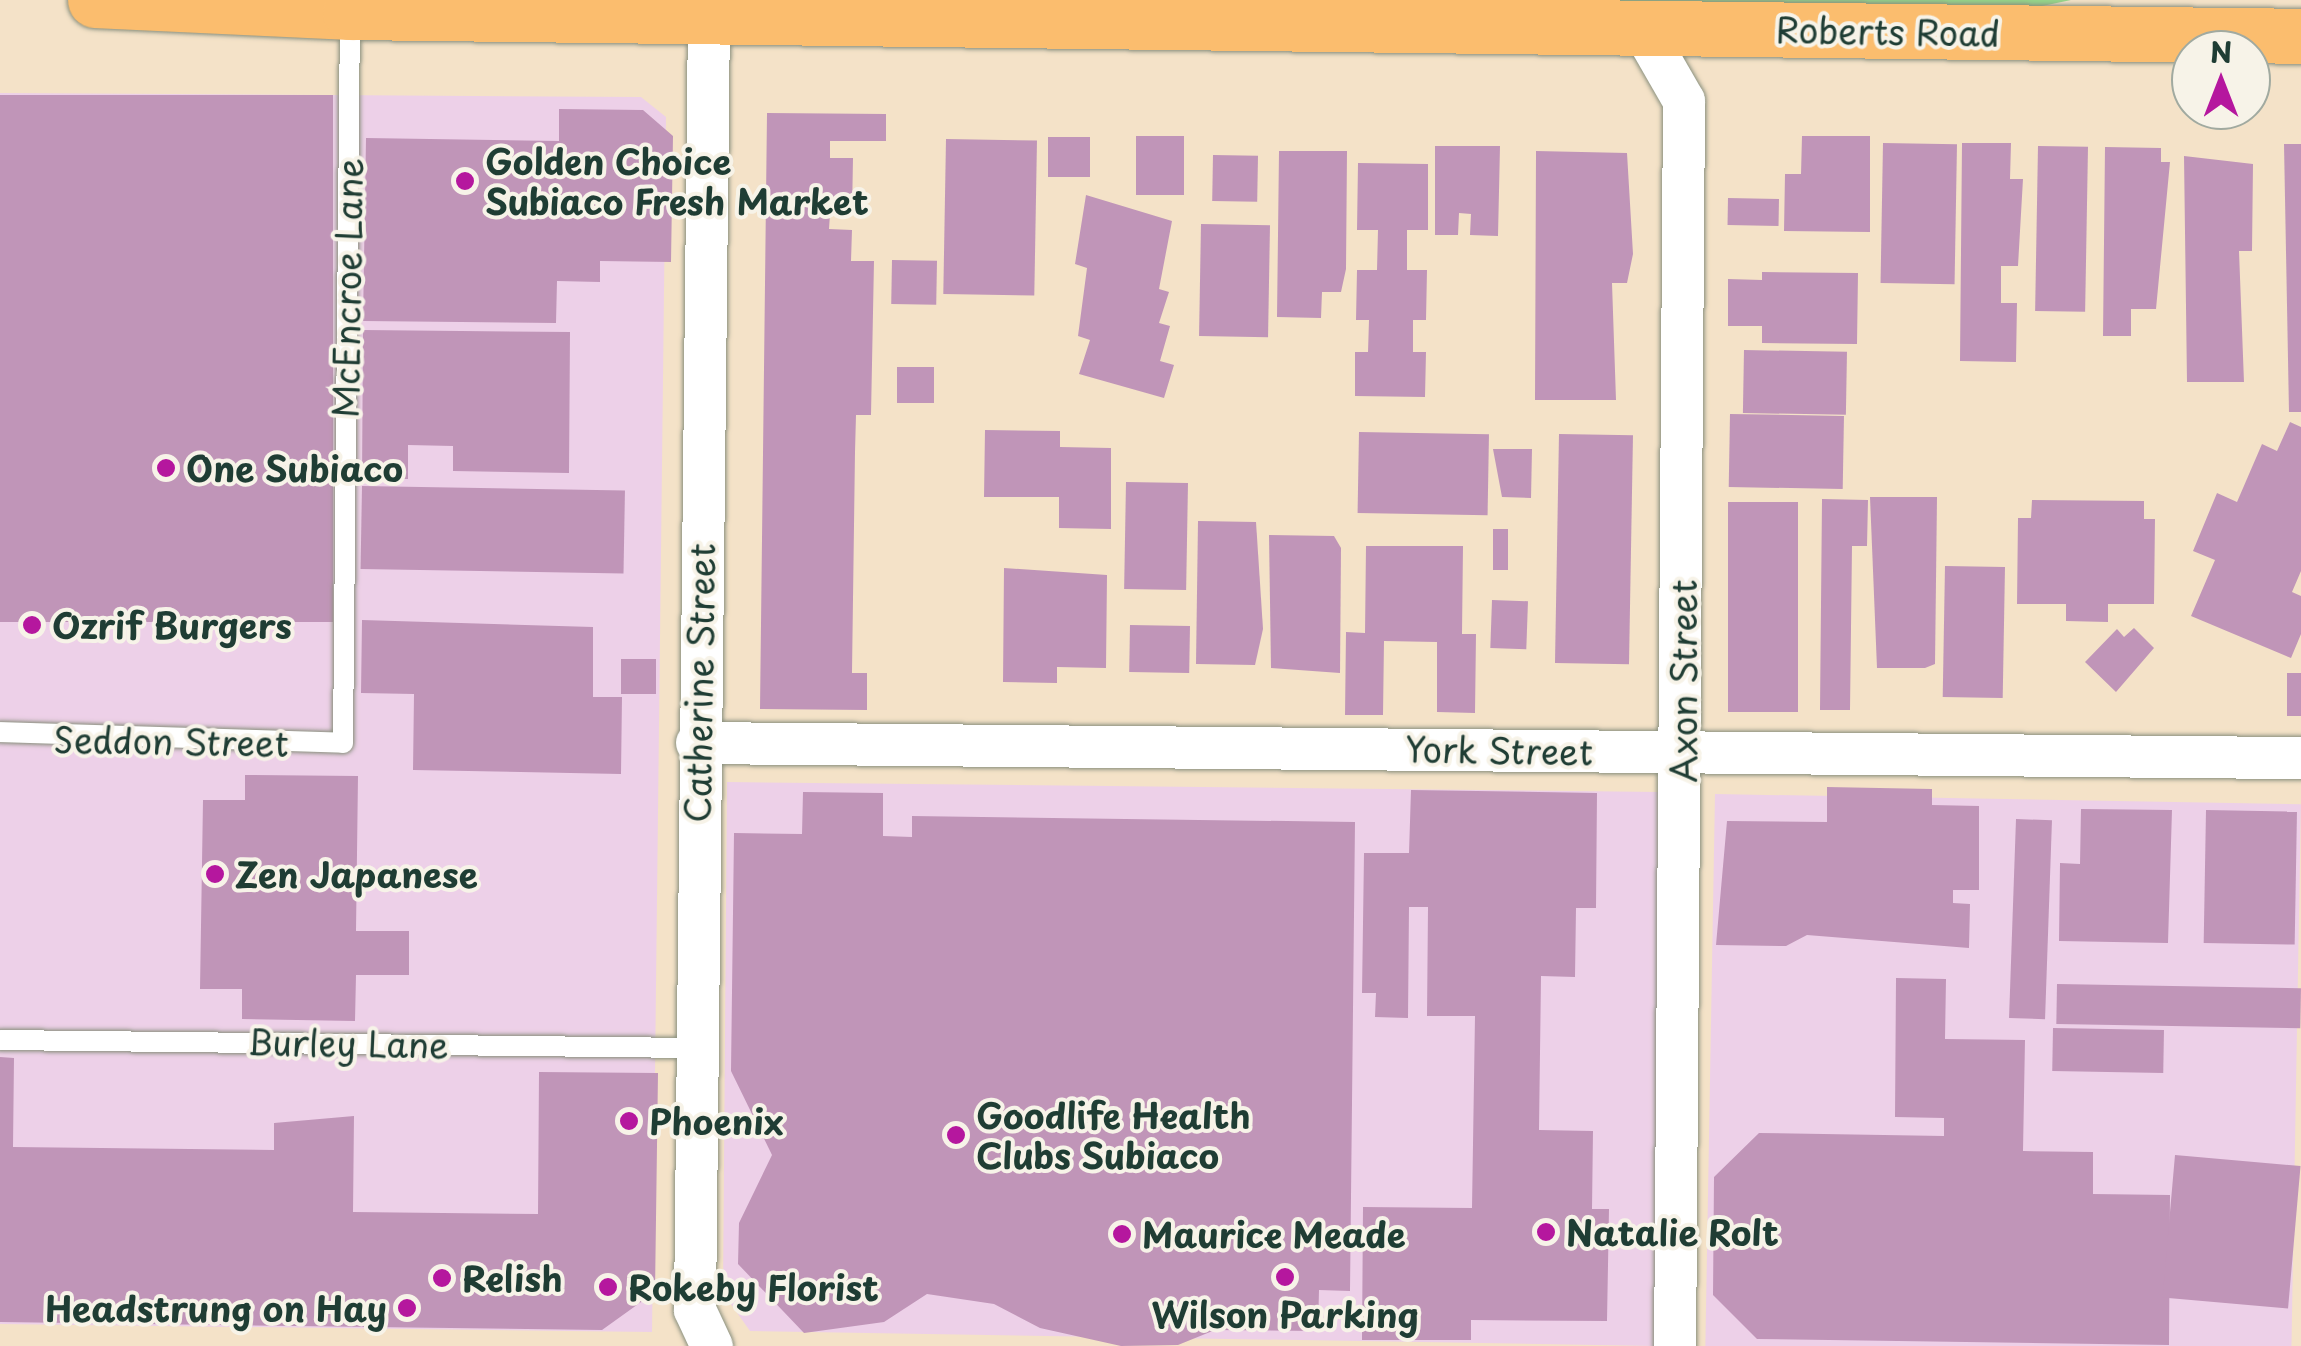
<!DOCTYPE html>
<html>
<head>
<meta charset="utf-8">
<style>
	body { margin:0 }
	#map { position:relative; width:2301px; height:1346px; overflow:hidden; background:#f4e2c8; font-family:"Playpen Sans",sans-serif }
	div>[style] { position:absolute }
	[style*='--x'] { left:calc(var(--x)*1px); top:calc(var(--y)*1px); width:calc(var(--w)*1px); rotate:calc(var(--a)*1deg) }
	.built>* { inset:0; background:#edd0e8; transform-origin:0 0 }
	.green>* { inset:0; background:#95d48a }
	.building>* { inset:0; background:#c095b8; transform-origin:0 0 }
	.roads { filter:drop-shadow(0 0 2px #8a907e) drop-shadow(0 0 2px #8a907e) }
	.lane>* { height:20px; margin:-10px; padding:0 10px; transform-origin:10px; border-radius:10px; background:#fff }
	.street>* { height:42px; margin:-21px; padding:0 21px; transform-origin:21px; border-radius:21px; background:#fff }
	.primary>* { height:55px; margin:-27.5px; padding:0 27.5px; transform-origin:27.5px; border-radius:27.5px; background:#fbbd6e }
	.dots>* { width:28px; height:28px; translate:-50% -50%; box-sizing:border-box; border:5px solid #f7f3e8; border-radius:50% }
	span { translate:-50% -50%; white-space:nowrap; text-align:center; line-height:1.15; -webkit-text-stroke:8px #f7f3e8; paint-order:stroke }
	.street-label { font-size:35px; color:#1f3d34 }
	.poi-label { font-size:35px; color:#1f3d34; font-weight:700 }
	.left { translate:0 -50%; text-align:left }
	.right { translate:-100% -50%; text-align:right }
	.north { position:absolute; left:2171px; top:30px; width:100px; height:100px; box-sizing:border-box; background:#f7f3e8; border:2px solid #a1aaa0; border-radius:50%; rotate:0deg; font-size:28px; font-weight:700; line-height:40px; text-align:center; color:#1f3d34 }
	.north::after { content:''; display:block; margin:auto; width:35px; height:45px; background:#b5179e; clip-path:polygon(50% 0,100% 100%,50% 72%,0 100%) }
</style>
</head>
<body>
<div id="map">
	<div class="built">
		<div style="clip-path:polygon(0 93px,641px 97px,666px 117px,652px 1332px,0 1324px)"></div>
		<div style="clip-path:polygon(727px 782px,1660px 792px,1655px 1346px,750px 1331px,723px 1293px)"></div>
		<div style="left:1715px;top:794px;width:586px;height:552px;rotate:1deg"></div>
	</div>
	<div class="green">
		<div style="clip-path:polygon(1445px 0,2071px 0,2033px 8px)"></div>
	</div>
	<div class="building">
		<div style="left:0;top:95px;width:333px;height:527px"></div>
		<div style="clip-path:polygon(559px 109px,643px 110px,673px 136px,671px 262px,600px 261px,600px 282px,557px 281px,556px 323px,363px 321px,366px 138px,559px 141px)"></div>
		<div style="clip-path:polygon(767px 113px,886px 114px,886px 141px,830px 141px,830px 158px,853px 158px,852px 214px,830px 214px,829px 229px,852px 230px,851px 261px,874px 261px,871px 415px,856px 415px,855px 452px,852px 673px,867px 673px,867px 710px,760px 709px)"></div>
		<div style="left:1136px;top:136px;width:48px;height:59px"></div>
		<div style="clip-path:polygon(1802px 136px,1870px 136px,1870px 232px,1784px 231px,1785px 174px,1801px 174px)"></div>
		<div style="left:1048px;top:137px;width:42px;height:40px"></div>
		<div style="left:946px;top:139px;width:91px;height:155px;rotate:1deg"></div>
		<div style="left:1883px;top:143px;width:74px;height:140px;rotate:1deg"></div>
		<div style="clip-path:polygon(1962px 143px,2011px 143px,2010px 179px,2023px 179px,2018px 266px,2001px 266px,2001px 303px,2017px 303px,2016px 362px,1960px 361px)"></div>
		<div style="clip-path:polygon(2284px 144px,2301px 144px,2301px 412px,2289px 412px)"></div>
		<div style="clip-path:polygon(1435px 146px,1500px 146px,1498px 236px,1470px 235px,1471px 214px,1459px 213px,1458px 235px,1435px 235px)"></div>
		<div style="left:2038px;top:146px;width:50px;height:165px;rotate:1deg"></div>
		<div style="clip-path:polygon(2105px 147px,2161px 148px,2161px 162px,2170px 162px,2156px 309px,2131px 309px,2131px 336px,2103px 336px)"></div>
		<div style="clip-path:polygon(1279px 151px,1347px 151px,1346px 269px,1341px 292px,1322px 292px,1321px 318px,1277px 317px)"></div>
		<div style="clip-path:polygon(1536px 151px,1627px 153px,1633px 254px,1627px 283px,1612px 283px,1616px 400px,1535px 400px)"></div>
		<div style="left:1213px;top:155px;width:45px;height:46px;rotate:1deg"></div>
		<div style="clip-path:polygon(2184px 156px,2253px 164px,2252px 251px,2239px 251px,2244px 382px,2187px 382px)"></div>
		<div style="clip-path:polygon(1358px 163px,1428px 164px,1428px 230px,1407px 230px,1407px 270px,1427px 270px,1426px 320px,1413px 320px,1413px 352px,1426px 352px,1425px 397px,1355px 396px,1355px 352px,1368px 352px,1369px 320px,1356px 320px,1357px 270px,1377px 270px,1378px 230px,1357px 230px)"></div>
		<div style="clip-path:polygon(1086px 195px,1172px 221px,1159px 289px,1169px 292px,1159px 323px,1170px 326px,1160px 361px,1174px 365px,1164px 398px,1079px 374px,1090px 340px,1078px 336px,1087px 268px,1075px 264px)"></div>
		<div style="left:1728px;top:198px;width:51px;height:27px;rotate:1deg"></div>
		<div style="left:1201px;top:224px;width:69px;height:112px;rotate:1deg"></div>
		<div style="left:892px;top:260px;width:45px;height:44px;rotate:1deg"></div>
		<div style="clip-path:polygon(1762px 272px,1858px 273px,1857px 344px,1762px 343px,1762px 326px,1728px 326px,1728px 279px,1762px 280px)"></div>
		<div style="clip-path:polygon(363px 330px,570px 332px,569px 473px,453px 471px,453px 446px,408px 445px,408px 479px,362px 479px)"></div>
		<div style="left:1744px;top:350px;width:103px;height:63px;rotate:1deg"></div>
		<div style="left:897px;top:367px;width:37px;height:36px"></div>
		<div style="left:1730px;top:414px;width:114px;height:73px;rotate:1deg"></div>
		<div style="clip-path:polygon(2290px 422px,2301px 427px,2301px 571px,2292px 592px,2301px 596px,2301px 634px,2291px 658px,2191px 616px,2215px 560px,2193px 551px,2217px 493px,2237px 502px,2262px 444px,2277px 451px)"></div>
		<div style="clip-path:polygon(985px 430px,1060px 431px,1060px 447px,1111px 448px,1111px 529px,1059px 528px,1059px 497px,984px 497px)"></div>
		<div style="left:1359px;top:432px;width:130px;height:81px;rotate:1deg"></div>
		<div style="left:1559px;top:434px;width:74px;height:229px;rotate:1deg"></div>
		<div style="clip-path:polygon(1493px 449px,1532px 449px,1531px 498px,1502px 497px)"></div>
		<div style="left:1126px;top:482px;width:62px;height:107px;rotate:1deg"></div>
		<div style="left:362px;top:486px;width:263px;height:83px;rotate:1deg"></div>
		<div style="clip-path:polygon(1870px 497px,1937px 497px,1935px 664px,1925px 668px,1877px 668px)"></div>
		<div style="clip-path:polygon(1822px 499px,1868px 500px,1867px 546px,1852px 546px,1850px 710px,1820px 710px)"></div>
		<div style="clip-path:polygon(2032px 500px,2144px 501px,2144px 519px,2155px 519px,2154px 604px,2108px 604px,2108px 622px,2066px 621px,2066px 604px,2017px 604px,2018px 518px,2031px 518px)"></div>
		<div style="left:1728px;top:502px;width:70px;height:210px"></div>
		<div style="clip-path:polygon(1198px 521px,1256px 522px,1263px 629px,1255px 665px,1196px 664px)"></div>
		<div style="left:1493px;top:529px;width:15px;height:41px"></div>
		<div style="clip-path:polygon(1269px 535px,1334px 536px,1341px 548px,1340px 673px,1271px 668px)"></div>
		<div style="clip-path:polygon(1366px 546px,1463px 546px,1462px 634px,1476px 634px,1475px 713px,1437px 712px,1437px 642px,1384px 641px,1383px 715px,1345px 715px,1346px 632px,1365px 633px)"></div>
		<div style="left:1945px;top:566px;width:60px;height:131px;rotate:1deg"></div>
		<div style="clip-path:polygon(1004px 568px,1107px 575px,1106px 668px,1057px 667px,1057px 683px,1003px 682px)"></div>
		<div style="left:1492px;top:600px;width:36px;height:48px;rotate:2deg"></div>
		<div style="clip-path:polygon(362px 620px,593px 627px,593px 697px,622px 697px,621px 774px,413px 770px,414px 694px,361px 693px)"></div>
		<div style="left:1130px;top:625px;width:60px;height:47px;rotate:1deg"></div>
		<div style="clip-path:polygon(2134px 628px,2154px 648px,2116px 692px,2085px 662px,2117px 629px,2124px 637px)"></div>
		<div style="left:621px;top:659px;width:35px;height:35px"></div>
		<div style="left:2287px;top:673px;width:14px;height:43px"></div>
		<div style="clip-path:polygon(245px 775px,358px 776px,356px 931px,409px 931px,409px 975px,356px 975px,355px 1021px,242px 1019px,242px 989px,200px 989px,203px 800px,245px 800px)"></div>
		<div style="clip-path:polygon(1827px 787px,1932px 789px,1932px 805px,1979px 806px,1979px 890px,1953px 890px,1953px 903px,1970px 904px,1969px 948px,1807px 935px,1786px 946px,1716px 945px,1727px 821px,1827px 822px)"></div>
		<div style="clip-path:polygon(1411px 790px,1597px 793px,1596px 908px,1576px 908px,1575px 977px,1541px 976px,1539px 1130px,1593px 1131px,1592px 1209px,1609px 1209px,1607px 1321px,1471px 1320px,1471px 1340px,1362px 1340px,1363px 1207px,1472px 1208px,1475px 1016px,1427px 1016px,1428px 907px,1409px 907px,1408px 1018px,1375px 1017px,1376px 993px,1362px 993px,1364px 853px,1409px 853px)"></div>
		<div style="clip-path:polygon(803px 792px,883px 793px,883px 836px,912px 837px,912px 816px,1355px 822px,1350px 1291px,1319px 1290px,1318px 1331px,1215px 1330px,1178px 1345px,1121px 1346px,1040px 1328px,994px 1304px,927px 1294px,884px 1322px,804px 1333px,738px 1264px,739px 1223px,772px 1155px,731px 1071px,734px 833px,802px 834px)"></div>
		<div style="clip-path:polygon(2081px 809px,2172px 810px,2168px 943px,2059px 941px,2060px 863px,2080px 864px)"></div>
		<div style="left:2206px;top:810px;width:91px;height:133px;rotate:1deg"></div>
		<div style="left:2016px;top:819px;width:36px;height:199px;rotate:2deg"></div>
		<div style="clip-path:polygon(1896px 978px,1946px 979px,1945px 1039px,2025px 1040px,2023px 1151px,2093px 1152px,2093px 1194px,2170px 1195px,2169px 1345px,1757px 1339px,1713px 1295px,1714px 1177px,1759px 1133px,1944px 1136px,1944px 1118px,1895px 1117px)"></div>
		<div style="left:2057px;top:984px;width:244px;height:40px;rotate:1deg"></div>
		<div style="left:2053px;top:1028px;width:111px;height:43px;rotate:1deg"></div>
		<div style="clip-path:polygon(0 1057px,14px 1058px,13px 1147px,274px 1150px,274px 1123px,354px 1116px,353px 1212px,538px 1214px,539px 1072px,658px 1073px,655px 1292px,602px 1330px,0 1322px)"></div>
		<div style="left:2175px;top:1155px;width:126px;height:143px;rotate:5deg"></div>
	</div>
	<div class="roads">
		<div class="lane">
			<div style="--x:0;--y:732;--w:343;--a:1.8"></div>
			<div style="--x:343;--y:743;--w:729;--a:-89.45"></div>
			<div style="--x:0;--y:1040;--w:697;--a:0.66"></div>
		</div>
		<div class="street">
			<div style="--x:709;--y:16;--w:1294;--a:90.62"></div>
			<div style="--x:695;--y:1310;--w:40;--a:65"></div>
			<div style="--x:1642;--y:28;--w:84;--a:60.1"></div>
			<div style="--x:1684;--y:101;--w:1245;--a:90.41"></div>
			<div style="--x:697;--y:743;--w:1604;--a:0.54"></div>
		</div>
		<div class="primary">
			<div style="--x:95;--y:0;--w:255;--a:2.7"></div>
			<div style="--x:350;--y:12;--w:1951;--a:0.7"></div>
		</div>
	</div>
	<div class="dots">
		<div style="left:465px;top:181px;background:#b5179e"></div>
		<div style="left:166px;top:468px;background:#b5179e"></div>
		<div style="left:32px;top:625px;background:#b5179e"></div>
		<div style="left:215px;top:874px;background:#b5179e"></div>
		<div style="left:629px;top:1121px;background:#b5179e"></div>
		<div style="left:956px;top:1135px;background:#b5179e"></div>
		<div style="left:1546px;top:1232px;background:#b5179e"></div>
		<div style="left:1122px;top:1234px;background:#b5179e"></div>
		<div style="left:1285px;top:1277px;background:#b5179e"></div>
		<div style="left:442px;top:1278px;background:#b5179e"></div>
		<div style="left:608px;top:1287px;background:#b5179e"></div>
		<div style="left:407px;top:1308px;background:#b5179e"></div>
	</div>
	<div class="street-label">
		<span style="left:1888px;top:31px;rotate:1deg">Roberts Road</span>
		<span style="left:347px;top:288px;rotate:-89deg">McEncroe Lane</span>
		<span style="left:1683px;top:681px;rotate:-90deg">Axon Street</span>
		<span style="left:699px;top:683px;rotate:-89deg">Catherine Street</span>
		<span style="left:171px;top:741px;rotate:1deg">Seddon Street</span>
		<span style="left:1499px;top:750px;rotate:1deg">York Street</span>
		<span style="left:348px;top:1043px;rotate:1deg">Burley Lane</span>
	</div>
	<div class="poi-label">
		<span class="left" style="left:485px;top:181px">Golden Choice<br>Subiaco Fresh Market</span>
		<span class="left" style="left:186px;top:468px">One Subiaco</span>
		<span class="left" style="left:52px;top:625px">Ozrif Burgers</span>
		<span class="left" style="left:235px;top:874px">Zen Japanese</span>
		<span class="left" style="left:976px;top:1135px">Goodlife Health<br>Clubs Subiaco</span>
		<span class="left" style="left:649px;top:1121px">Phoenix</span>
		<span class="left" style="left:1566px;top:1232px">Natalie Rolt</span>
		<span class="left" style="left:1142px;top:1234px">Maurice Meade</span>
		<span class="left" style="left:462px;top:1278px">Relish</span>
		<span class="left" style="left:628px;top:1287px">Rokeby Florist</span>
		<span class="right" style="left:387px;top:1308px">Headstrung on Hay</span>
		<span style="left:1285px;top:1314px">Wilson Parking</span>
	</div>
	<div class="north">N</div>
</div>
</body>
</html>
